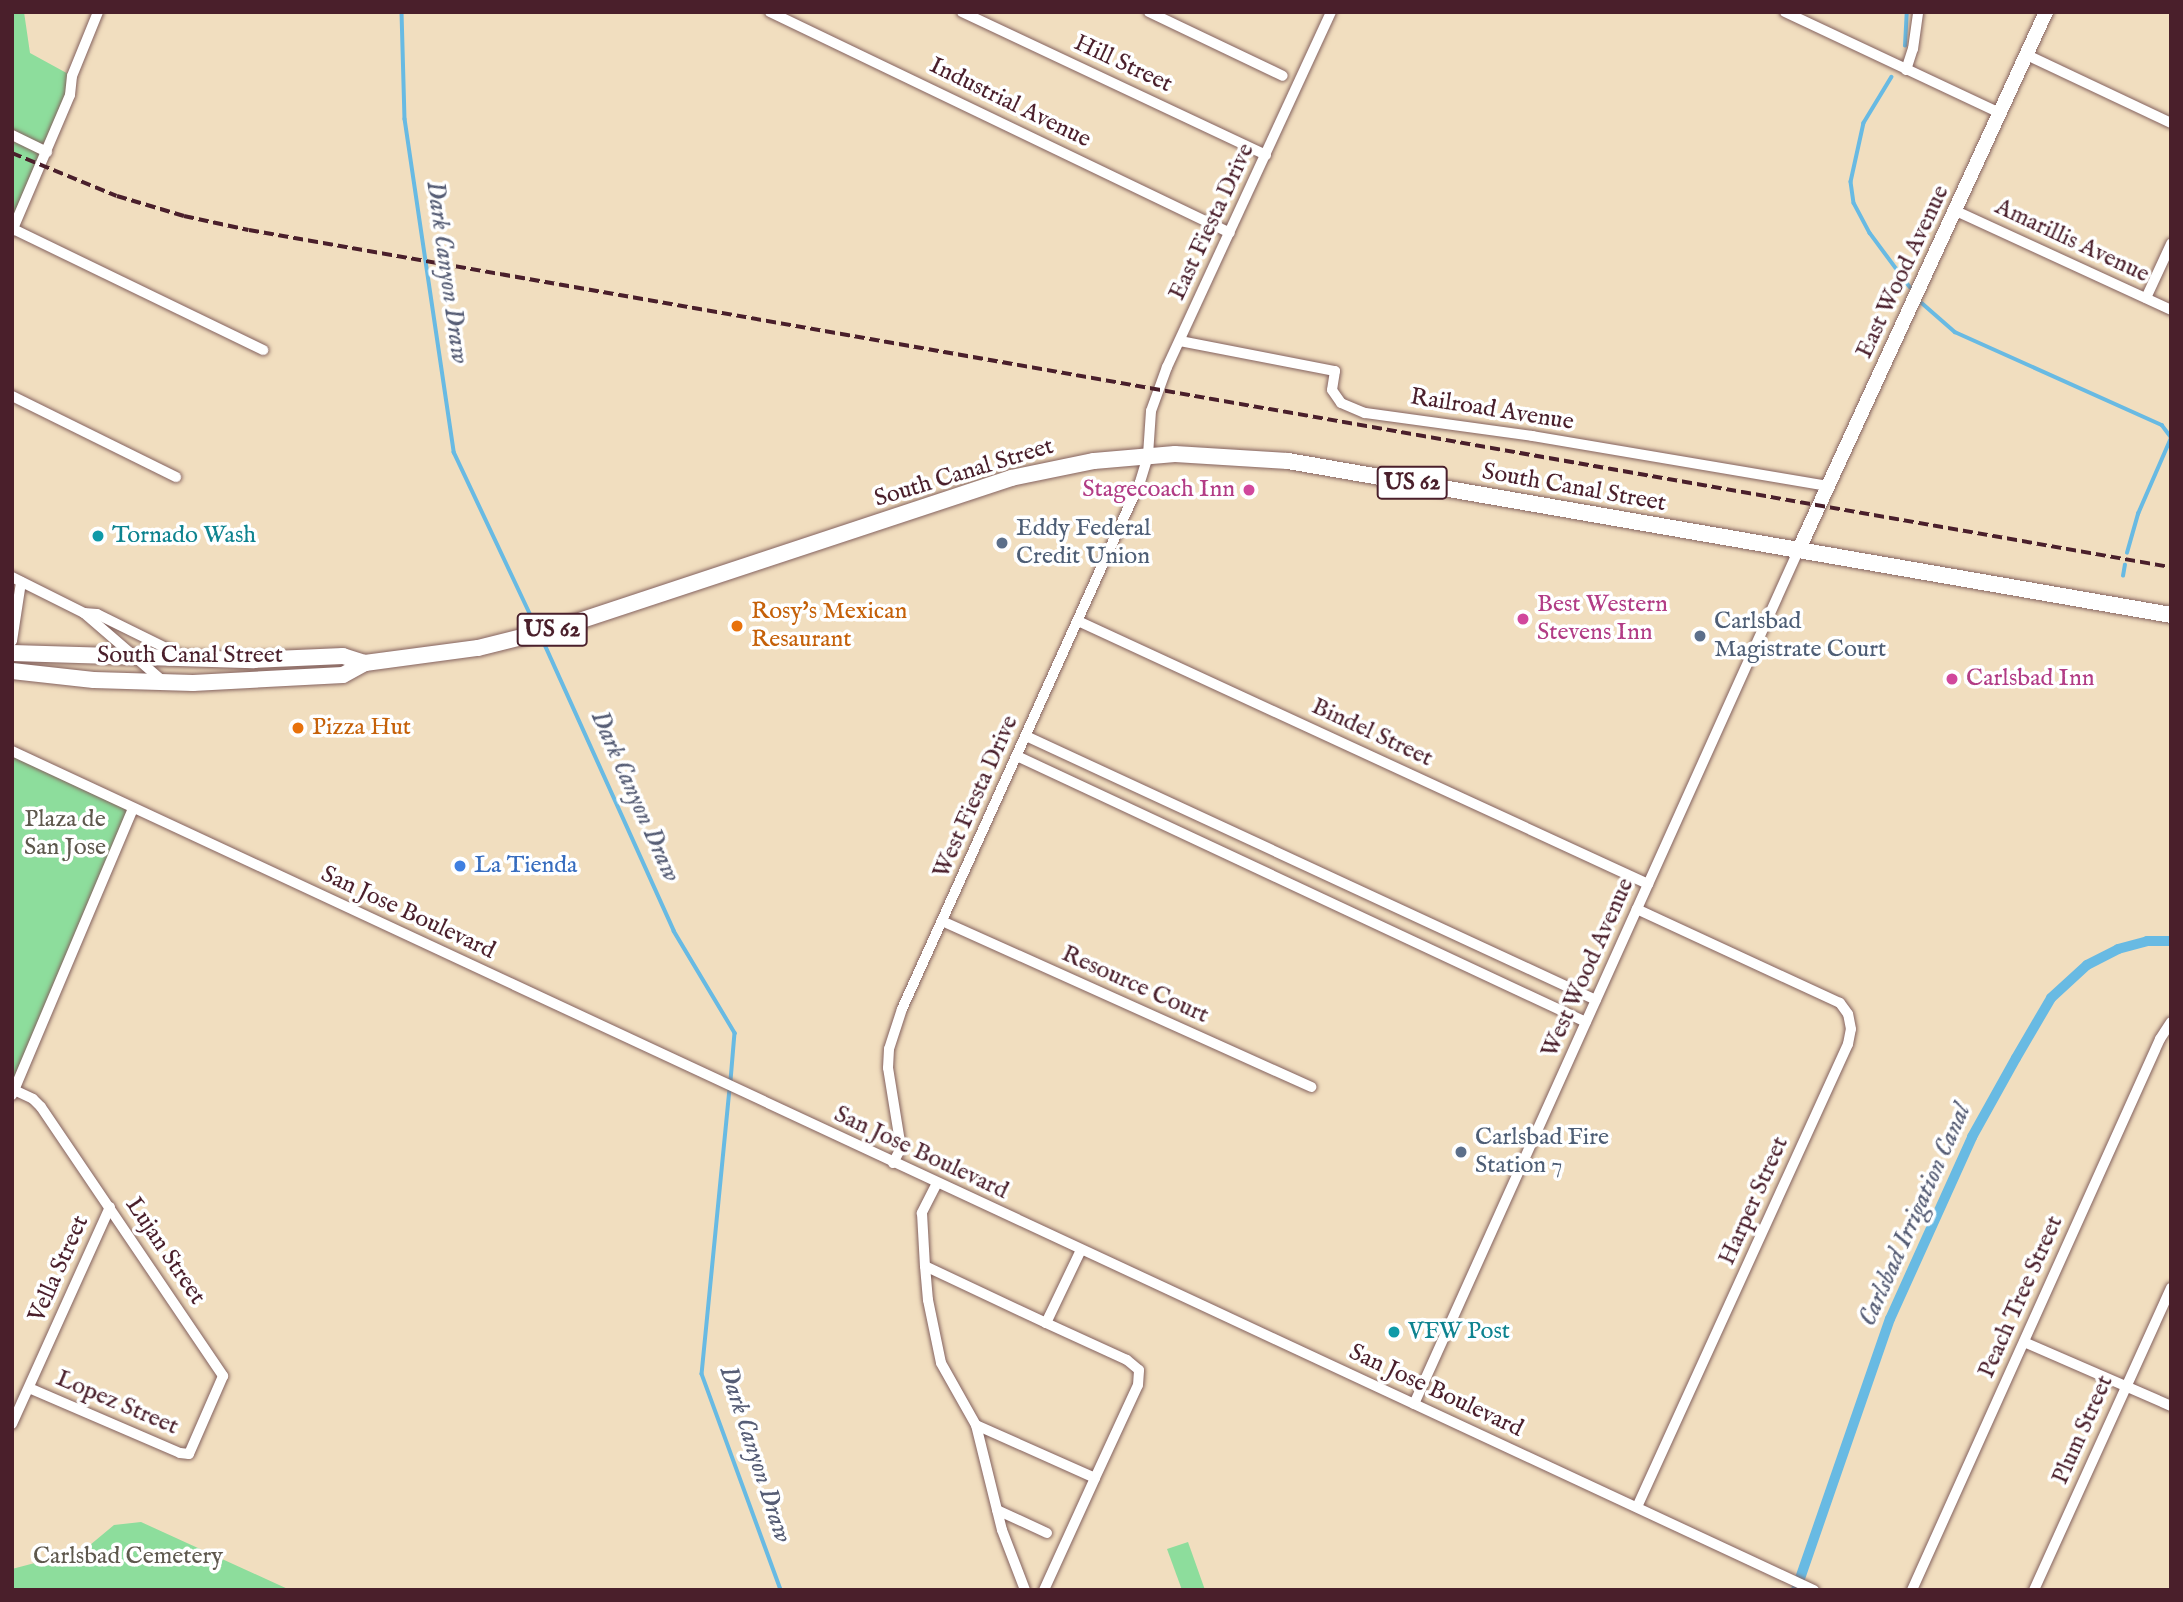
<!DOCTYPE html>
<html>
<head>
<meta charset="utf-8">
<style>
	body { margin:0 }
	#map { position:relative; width:2183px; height:1602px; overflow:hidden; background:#f1debf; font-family:"IM FELL English",serif }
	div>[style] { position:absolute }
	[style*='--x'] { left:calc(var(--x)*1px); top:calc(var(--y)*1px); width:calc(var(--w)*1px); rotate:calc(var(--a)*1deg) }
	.green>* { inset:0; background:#8ddd9c }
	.stream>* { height:3.5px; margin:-1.75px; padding:0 1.75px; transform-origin:1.75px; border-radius:1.75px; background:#68bae3 }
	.canal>* { height:10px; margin:-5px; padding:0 5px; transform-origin:5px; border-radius:5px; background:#68bae3 }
	.roads { filter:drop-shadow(0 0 2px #84625f) drop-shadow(0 0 2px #84625f) }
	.minor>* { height:10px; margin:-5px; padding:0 5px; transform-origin:5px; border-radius:5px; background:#fff }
	.major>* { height:14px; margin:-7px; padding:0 7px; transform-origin:7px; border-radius:7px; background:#fff }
	.highway>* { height:16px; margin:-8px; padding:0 8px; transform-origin:8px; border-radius:8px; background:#fff }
	.rail>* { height:3.5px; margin-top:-1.75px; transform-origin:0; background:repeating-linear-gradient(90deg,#4a1f2b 0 10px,transparent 0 15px) }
	.dots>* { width:19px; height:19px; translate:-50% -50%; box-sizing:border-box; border:4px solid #fff; border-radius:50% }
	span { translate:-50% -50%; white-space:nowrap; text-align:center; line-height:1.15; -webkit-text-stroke:7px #fff; paint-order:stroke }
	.shield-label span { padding:2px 5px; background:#fff; border:2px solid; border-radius:5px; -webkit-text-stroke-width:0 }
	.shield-label { font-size:23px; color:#4a1f2b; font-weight:700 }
	.street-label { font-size:24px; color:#4a1f2b }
	.hotel-label { font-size:24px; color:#b23c85 }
	.right { translate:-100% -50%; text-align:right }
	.left { translate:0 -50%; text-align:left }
	.service-label { font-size:24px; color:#4e5e75 }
	.culture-label { font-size:24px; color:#0d838f }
	.food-label { font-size:24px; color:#c56008 }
	.park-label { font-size:24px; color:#5e584d }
	.shop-label { font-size:24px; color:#366cbe }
	.water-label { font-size:26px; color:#565d75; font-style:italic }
	.frame { position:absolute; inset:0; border:14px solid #4a1f2b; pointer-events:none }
</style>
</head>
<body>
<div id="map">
	<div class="green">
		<div style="clip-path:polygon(12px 12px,24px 12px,30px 53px,72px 76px,70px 95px,12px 231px)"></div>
		<div style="clip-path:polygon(12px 752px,133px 808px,12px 1089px)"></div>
		<div style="clip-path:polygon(141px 1522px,290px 1590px,12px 1590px,12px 1569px,84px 1550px,114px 1525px)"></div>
		<div style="clip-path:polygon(1188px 1542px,1205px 1590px,1182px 1590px,1167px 1549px)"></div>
	</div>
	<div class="stream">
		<div style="--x:402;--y:12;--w:107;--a:88.4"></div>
		<div style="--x:405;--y:119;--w:337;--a:81.6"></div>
		<div style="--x:454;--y:452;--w:195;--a:64.8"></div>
		<div style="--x:1905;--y:46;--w:34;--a:-87"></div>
		<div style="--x:1892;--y:77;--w:54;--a:121.3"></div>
		<div style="--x:1864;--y:123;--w:60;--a:102.4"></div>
		<div style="--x:1851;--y:182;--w:21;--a:82"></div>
		<div style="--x:1854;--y:203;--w:34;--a:62"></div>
		<div style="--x:1870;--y:233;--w:67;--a:53.5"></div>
		<div style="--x:1922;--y:303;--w:44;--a:41.3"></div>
		<div style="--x:1955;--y:332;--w:227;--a:24.2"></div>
		<div style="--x:2162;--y:425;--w:15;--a:53"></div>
		<div style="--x:2127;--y:553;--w:41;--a:-74.2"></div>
		<div style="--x:2138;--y:514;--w:83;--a:-66.5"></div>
		<div style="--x:2123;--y:576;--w:11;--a:-80"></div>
		<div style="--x:542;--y:638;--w:321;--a:65.7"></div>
		<div style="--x:674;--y:931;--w:119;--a:59.1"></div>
		<div style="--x:735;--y:1033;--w:48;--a:94.8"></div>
		<div style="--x:730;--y:1089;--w:286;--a:95.6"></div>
		<div style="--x:702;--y:1374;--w:230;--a:69.9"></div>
	</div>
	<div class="canal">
		<div style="--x:1796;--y:1590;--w:287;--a:-70.9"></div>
		<div style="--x:1890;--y:1319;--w:200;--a:-65.7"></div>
		<div style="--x:1972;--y:1137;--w:90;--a:-60.9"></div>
		<div style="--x:2016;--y:1058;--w:69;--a:-59.7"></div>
		<div style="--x:2051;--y:998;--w:49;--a:-42.5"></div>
		<div style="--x:2087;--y:965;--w:35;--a:-27"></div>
		<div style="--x:2118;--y:949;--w:30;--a:-15"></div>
		<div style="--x:2147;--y:941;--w:24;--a:0"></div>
	</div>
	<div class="roads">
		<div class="minor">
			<div style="--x:770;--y:12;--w:510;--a:25.66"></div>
			<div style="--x:962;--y:12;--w:336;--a:25.2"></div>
			<div style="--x:1149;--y:12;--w:148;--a:25.5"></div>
			<div style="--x:1785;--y:12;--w:238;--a:25.2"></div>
			<div style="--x:2027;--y:55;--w:159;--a:25.3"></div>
			<div style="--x:1906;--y:70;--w:22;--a:-72"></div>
			<div style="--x:1913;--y:49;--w:37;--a:-82"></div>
			<div style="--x:12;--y:135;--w:39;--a:26"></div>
			<div style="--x:1956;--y:211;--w:237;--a:24.7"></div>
			<div style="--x:13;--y:229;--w:278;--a:25.8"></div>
			<div style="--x:12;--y:231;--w:148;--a:-66.9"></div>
			<div style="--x:70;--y:95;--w:19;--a:-84"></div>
			<div style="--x:72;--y:76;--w:69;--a:-67.9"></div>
			<div style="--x:2146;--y:298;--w:60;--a:-65.2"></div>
			<div style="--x:1180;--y:341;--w:158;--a:11"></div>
			<div style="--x:1335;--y:371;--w:19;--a:99"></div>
			<div style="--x:1332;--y:390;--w:16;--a:55"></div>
			<div style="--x:1341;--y:403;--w:26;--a:23"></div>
			<div style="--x:1365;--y:413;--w:169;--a:7.8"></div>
			<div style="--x:1532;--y:436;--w:301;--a:9.6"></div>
			<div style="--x:12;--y:396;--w:183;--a:26.3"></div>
			<div style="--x:12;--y:577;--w:80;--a:26.6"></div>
			<div style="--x:84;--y:613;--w:106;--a:40.8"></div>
			<div style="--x:84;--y:613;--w:13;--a:4"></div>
			<div style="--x:97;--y:614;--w:95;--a:26.3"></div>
			<div style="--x:1078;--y:621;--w:628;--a:24.77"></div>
			<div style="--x:12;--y:641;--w:60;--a:-81.3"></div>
			<div style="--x:1026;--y:736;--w:628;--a:24.85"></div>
			<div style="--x:12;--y:751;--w:1988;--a:24.97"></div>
			<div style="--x:1017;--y:756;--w:628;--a:25.06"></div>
			<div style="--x:942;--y:921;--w:405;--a:24.2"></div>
			<div style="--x:12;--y:1089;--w:23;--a:25"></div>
			<div style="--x:33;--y:1099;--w:11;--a:45"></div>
			<div style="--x:41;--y:1107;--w:325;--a:55.9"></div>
			<div style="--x:223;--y:1376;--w:85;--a:113.6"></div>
			<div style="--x:189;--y:1454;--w:9;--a:-174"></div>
			<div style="--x:180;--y:1453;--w:164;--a:-156.7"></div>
			<div style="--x:12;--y:1095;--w:311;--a:-67.1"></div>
			<div style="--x:893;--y:1163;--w:17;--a:-62"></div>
			<div style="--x:901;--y:1148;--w:81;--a:-99.2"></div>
			<div style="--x:888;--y:1068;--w:19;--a:-87"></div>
			<div style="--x:889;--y:1049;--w:42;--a:-72"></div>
			<div style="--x:902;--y:1009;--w:578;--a:-65.7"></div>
			<div style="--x:1140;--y:482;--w:28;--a:-73"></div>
			<div style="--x:1148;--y:455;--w:44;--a:-86.1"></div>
			<div style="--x:1151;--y:411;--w:47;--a:-70"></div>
			<div style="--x:1167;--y:367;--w:391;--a:-65.2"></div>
			<div style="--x:937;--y:1183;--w:34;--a:117"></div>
			<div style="--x:922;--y:1213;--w:53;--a:86.8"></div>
			<div style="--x:925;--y:1266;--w:134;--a:25.2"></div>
			<div style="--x:1046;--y:1323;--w:81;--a:-64.4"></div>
			<div style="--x:925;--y:1266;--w:34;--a:85"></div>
			<div style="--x:928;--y:1300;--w:64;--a:78.3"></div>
			<div style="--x:941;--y:1363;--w:71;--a:60.6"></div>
			<div style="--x:976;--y:1425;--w:130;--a:24"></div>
			<div style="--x:1095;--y:1478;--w:102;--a:-65.2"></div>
			<div style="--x:1138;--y:1385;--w:15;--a:-86"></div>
			<div style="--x:1139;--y:1370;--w:16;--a:-140"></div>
			<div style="--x:1127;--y:1360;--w:89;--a:-155.4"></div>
			<div style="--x:2024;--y:1342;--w:160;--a:23.5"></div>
			<div style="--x:1414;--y:1404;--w:938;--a:-65.76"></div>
			<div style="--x:12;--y:1424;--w:238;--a:-65.7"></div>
			<div style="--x:976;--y:1425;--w:108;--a:76.1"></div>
			<div style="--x:1002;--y:1530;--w:64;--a:69"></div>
			<div style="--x:1637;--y:1507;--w:509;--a:-65.5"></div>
			<div style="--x:1848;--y:1044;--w:15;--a:-79"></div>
			<div style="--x:1851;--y:1029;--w:15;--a:-101"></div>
			<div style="--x:1848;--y:1014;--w:14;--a:-126"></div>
			<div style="--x:1840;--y:1003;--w:224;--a:-155.2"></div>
			<div style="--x:997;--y:1510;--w:55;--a:24.7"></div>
			<div style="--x:1044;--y:1590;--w:123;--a:-65.5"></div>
			<div style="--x:1912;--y:1590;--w:604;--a:-65.77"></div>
			<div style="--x:2160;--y:1039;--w:20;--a:-57"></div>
			<div style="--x:2034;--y:1590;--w:332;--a:-65.6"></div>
		</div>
		<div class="major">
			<div style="--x:1799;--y:549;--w:591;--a:-65.3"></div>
		</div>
		<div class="highway">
			<div style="--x:12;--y:653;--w:242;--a:1.7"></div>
			<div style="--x:254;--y:660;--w:89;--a:-2.6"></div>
			<div style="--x:343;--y:656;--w:23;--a:18"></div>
			<div style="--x:12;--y:671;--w:82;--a:6.3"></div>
			<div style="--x:94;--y:680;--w:99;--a:1.7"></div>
			<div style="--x:193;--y:683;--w:150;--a:-3.1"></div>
			<div style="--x:343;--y:675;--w:25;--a:-29"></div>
			<div style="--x:365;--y:663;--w:114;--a:-7.6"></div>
			<div style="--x:478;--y:648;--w:86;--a:-14.2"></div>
			<div style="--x:561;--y:627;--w:474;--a:-18.3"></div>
			<div style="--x:1011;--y:478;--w:85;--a:-11.6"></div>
			<div style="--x:1094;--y:461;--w:81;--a:-4.9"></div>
			<div style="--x:1175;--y:454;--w:113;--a:3.5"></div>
			<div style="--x:1288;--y:461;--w:896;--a:9.89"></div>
		</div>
	</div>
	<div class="rail">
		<div style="--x:12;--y:153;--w:113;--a:22.3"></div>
		<div style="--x:117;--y:196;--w:70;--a:16.6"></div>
		<div style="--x:184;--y:216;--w:66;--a:12.2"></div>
		<div style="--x:249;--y:230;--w:1951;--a:9.95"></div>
	</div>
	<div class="dots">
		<div style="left:1249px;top:490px;background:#d1479c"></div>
		<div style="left:98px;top:536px;background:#0f9aa8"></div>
		<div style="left:1002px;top:543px;background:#5c6f8a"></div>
		<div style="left:1523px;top:619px;background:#d1479c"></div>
		<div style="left:737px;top:626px;background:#e8710a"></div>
		<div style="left:1700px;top:636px;background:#5c6f8a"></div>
		<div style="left:1952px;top:679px;background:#d1479c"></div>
		<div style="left:298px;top:728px;background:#e8710a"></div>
		<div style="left:460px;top:866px;background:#3f7fe0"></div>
		<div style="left:1461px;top:1152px;background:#5c6f8a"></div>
		<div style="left:1394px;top:1332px;background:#0f9aa8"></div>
	</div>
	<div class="shield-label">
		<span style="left:1412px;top:483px">US 62</span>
		<span style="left:552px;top:630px">US 62</span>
	</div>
	<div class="street-label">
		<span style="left:1123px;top:64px;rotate:25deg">Hill Street</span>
		<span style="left:1010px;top:103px;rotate:26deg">Industrial Avenue</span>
		<span style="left:1212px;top:222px;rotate:-65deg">East Fiesta Drive</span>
		<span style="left:2072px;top:241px;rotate:25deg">Amarillis Avenue</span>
		<span style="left:1903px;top:272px;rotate:-65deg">East Wood Avenue</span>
		<span style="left:1492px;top:410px;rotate:9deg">Railroad Avenue</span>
		<span style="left:964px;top:473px;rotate:-17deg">South Canal Street</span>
		<span style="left:1574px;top:488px;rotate:10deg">South Canal Street</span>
		<span style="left:190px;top:656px">South Canal Street</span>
		<span style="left:1372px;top:733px;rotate:25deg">Bindel Street</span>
		<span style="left:976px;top:797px;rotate:-66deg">West Fiesta Drive</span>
		<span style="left:408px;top:913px;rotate:25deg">San Jose Boulevard</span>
		<span style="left:1588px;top:968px;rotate:-66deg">West Wood Avenue</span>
		<span style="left:1135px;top:985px;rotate:24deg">Resource Court</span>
		<span style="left:921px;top:1153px;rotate:25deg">San Jose Boulevard</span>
		<span style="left:1754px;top:1201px;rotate:-66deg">Harper Street</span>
		<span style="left:165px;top:1251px;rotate:56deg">Lujan Street</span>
		<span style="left:59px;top:1269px;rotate:-66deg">Vella Street</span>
		<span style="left:2021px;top:1297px;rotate:-66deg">Peach Tree Street</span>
		<span style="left:1436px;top:1391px;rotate:25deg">San Jose Boulevard</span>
		<span style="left:117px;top:1403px;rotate:23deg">Lopez Street</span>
		<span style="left:2083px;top:1430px;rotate:-66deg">Plum Street</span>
	</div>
	<div class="hotel-label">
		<span class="right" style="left:1235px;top:490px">Stagecoach Inn</span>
		<span class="left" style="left:1537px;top:619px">Best Western<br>Stevens Inn</span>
		<span class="left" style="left:1966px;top:679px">Carlsbad Inn</span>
	</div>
	<div class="service-label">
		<span class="left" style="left:1016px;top:543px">Eddy Federal<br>Credit Union</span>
		<span class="left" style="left:1714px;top:636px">Carlsbad<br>Magistrate Court</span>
		<span class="left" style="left:1475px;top:1152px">Carlsbad Fire<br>Station 7</span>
	</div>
	<div class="culture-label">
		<span class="left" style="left:112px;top:536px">Tornado Wash</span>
		<span class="left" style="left:1408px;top:1332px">VFW Post</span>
	</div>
	<div class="food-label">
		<span class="left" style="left:751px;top:626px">Rosy's Mexican<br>Resaurant</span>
		<span class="left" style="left:312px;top:728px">Pizza Hut</span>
	</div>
	<div class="park-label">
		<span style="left:65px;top:834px">Plaza de<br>San Jose</span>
		<span style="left:128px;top:1557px">Carlsbad Cemetery</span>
	</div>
	<div class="shop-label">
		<span class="left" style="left:474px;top:866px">La Tienda</span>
	</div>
	<div class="water-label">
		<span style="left:447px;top:272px;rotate:82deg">Dark Canyon Draw</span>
		<span style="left:635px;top:796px;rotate:66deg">Dark Canyon Draw</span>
		<span style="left:1915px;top:1215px;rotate:-66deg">Carlsbad Irrigation Canal</span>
		<span style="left:755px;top:1454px;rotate:72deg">Dark Canyon Draw</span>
	</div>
	<div class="frame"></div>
</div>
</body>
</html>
